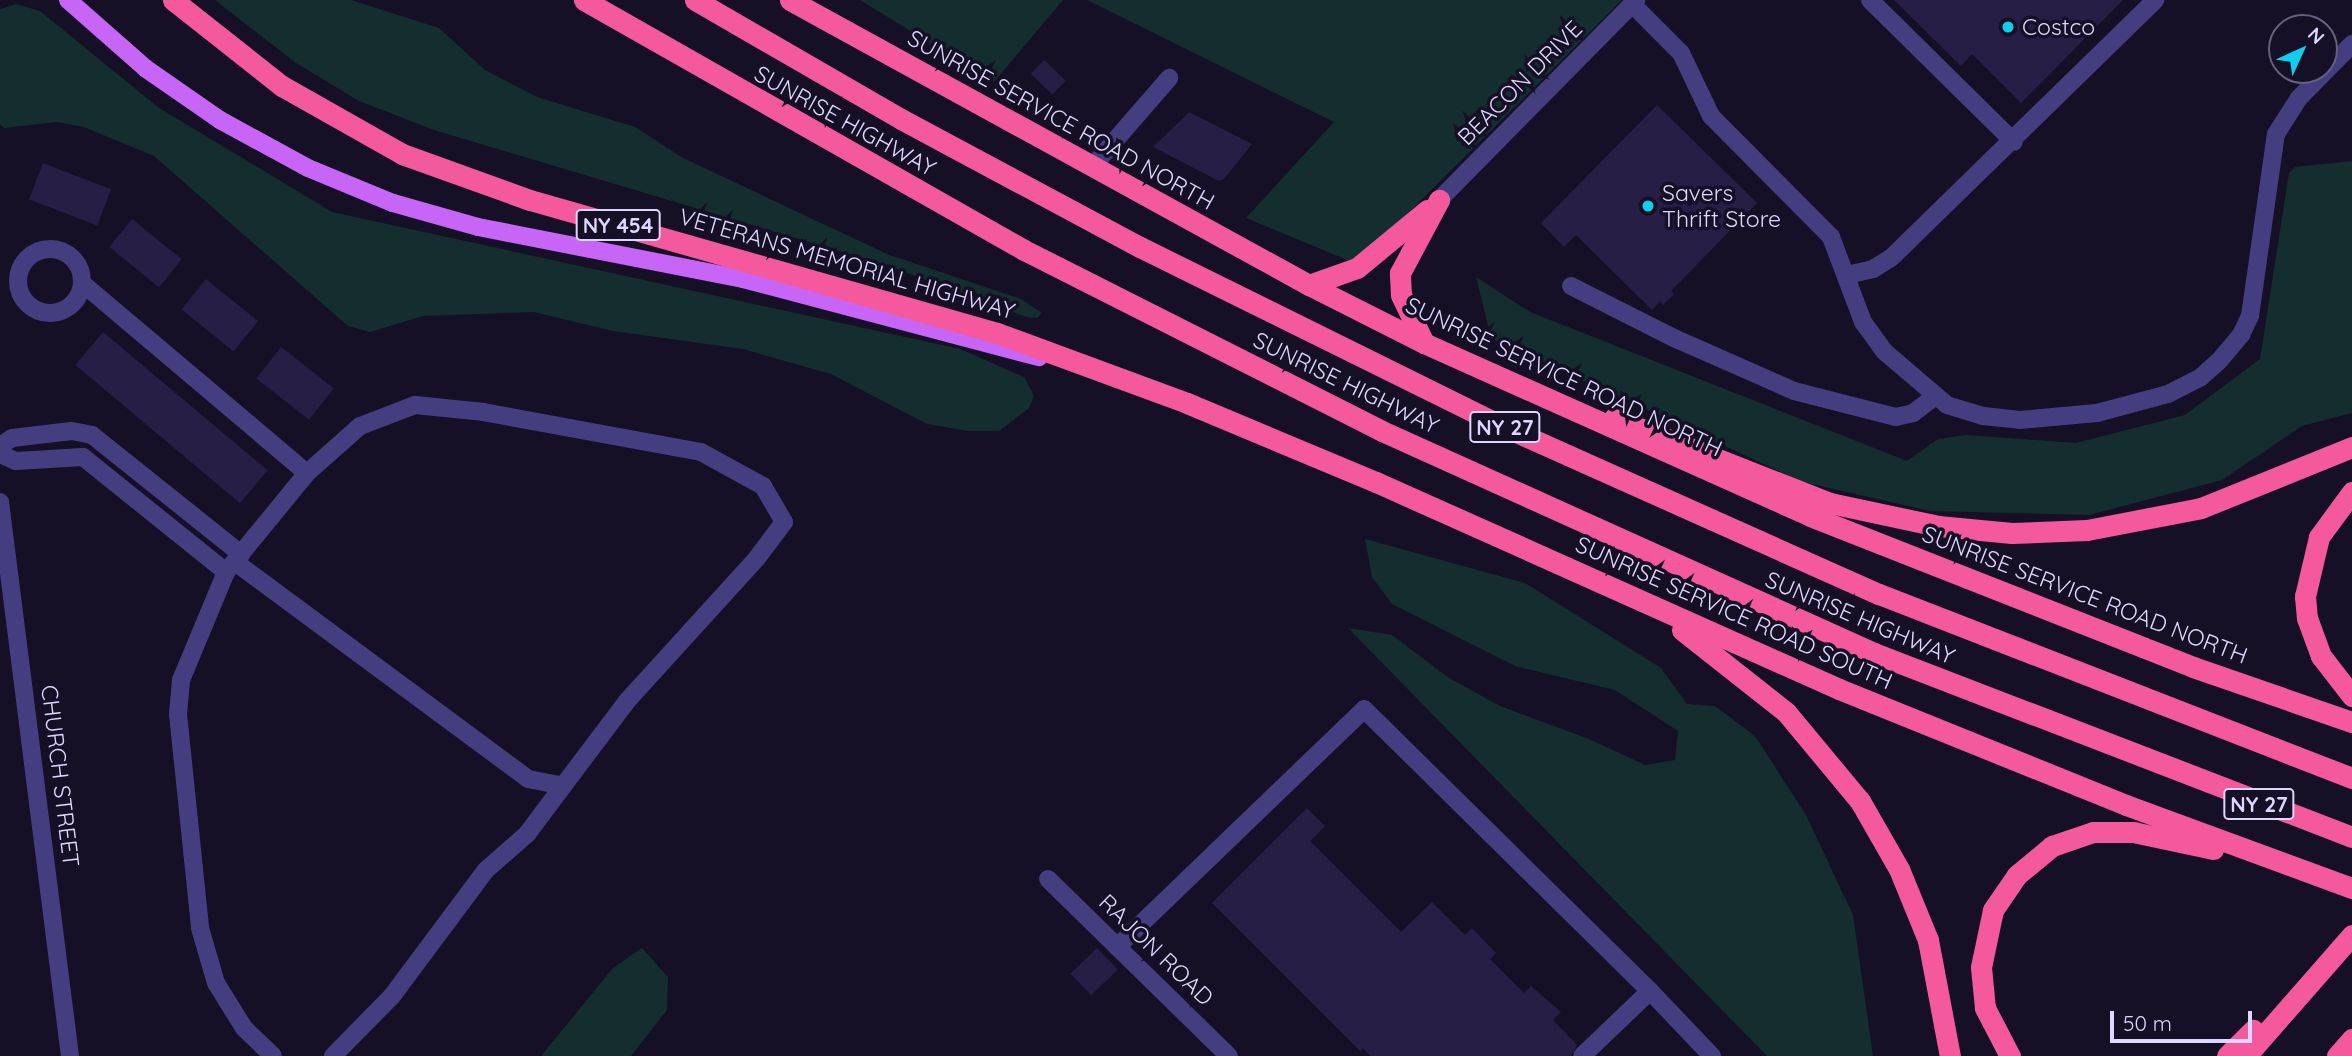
<!DOCTYPE html>
<html>
<head>
<meta charset="utf-8">
<style>
	body { margin:0 }
	#map { position:relative; width:2352px; height:1056px; overflow:hidden; background:#151025; font-family:Quicksand,sans-serif }
	div>[style] { position:absolute }
	[style*='--x'] { left:calc(var(--x)*1px); top:calc(var(--y)*1px); width:calc(var(--w)*1px); rotate:calc(var(--a)*1deg) }
	.green>* { inset:0; background:#142e2f }
	.building>* { inset:0; background:#271e45; transform-origin:0 0 }
	.minor>* { height:18px; margin:-9px; padding:0 9px; transform-origin:9px; border-radius:9px; background:#443e81 }
	.minor>.ring { margin:-9px; padding:0; box-sizing:content-box; background:none; border:18px solid #443e81; border-radius:50% }
	.major>* { height:18px; margin:-9px; padding:0 9px; transform-origin:9px; border-radius:9px; background:#c665f6 }
	.highway>* { height:21px; margin:-10.5px; padding:0 10.5px; transform-origin:10.5px; border-radius:10.5px; background:#f5599d }
	.dots>* { width:19px; height:19px; translate:-50% -50%; box-sizing:border-box; border:4px solid #151025; border-radius:50% }
	span { translate:-50% -50%; white-space:nowrap; text-align:center; line-height:1.15; -webkit-text-stroke:7px #151025; paint-order:stroke }
	.shield-label span { padding:2px 5px; background:#151025; border:2px solid; border-radius:5px; -webkit-text-stroke-width:0 }
	.shield-label { font-size:21px; color:#ddd7fd; font-weight:700 }
	.poi-label { font-size:23px; color:#ddd7fd }
	.left { translate:0 -50%; text-align:left }
	.street-label { font-size:23px; color:#ddd7fd }
	.north { position:absolute; left:2268px; top:14px; width:70px; height:70px; box-sizing:border-box; background:#151025; border:2px solid #65607b; border-radius:50%; rotate:45deg; font-size:19px; font-weight:700; line-height:28px; text-align:center; color:#ddd7fd }
	.north::after { content:''; display:block; margin:auto; width:24px; height:32px; background:#0fcff0; clip-path:polygon(50% 0,100% 100%,50% 72%,0 100%) }
	.scale { position:absolute; left:2110px; top:1011px; width:142px; height:32px; box-sizing:border-box; border:4px solid #ddd7fd; border-top:0; padding-left:9px; font-size:21px; line-height:24px; white-space:nowrap; color:#ddd7fd; -webkit-text-stroke:5px #151025; paint-order:stroke }
</style>
</head>
<body>
<div id="map">
	<div class="green">
		<div style="clip-path:polygon(215px 0,351px 0,439px 28px,485px 70px,537px 97px,635px 127px,683px 158px,887px 254px,1021px 299px,1042px 313px,1037px 318px,1026px 317px,886px 265px,434px 130px,359px 101px,296px 63px)"></div>
		<div style="clip-path:polygon(860px 0,1063px 0,994px 82px)"></div>
		<div style="clip-path:polygon(1087px 0,1622px 0,1357px 264px,1246px 218px,1334px 122px)"></div>
		<div style="clip-path:polygon(16px 4px,40px 11px,159px 108px,332px 212px,960px 349px,1024px 377px,1034px 396px,1029px 408px,999px 431px,968px 431px,927px 424px,831px 374px,743px 349px,613px 331px,534px 312px,423px 316px,370px 332px,348px 326px,154px 156px,84px 127px,57px 122px,4px 128px,0 124px,0 9px)"></div>
		<div style="clip-path:polygon(2352px 161px,2352px 413px,2302px 426px,2222px 480px,2089px 515px,1930px 511px,1803px 482px,1491px 338px,1476px 277px,1530px 312px,1907px 461px,1938px 439px,1966px 435px,2076px 443px,2185px 415px,2260px 359px,2289px 173px,2295px 167px)"></div>
		<div style="clip-path:polygon(1365px 539px,1525px 583px,1661px 668px,1687px 704px,1715px 706px,1755px 736px,1806px 815px,1853px 915px,1873px 1056px,1767px 1056px,1348px 628px,1392px 635px,1449px 678px,1500px 706px,1589px 739px,1645px 765px,1675px 760px,1678px 731px,1615px 690px,1515px 666px,1392px 604px,1372px 577px)"></div>
		<div style="clip-path:polygon(642px 948px,668px 977px,667px 1010px,631px 1056px,541px 1056px,613px 968px)"></div>
	</div>
	<div class="building">
		<div style="clip-path:polygon(1894px 0,2123px 0,2021px 103px,1972px 54px,1961px 66px)"></div>
		<div style="left:1044px;top:60px;width:30px;height:19px;rotate:44deg"></div>
		<div style="clip-path:polygon(1657px 105px,1757px 203px,1671px 291px,1674px 294px,1663px 305px,1660px 301px,1652px 310px,1576px 235px,1564px 247px,1541px 223px)"></div>
		<div style="clip-path:polygon(1189px 112px,1252px 144px,1224px 179px,1219px 181px,1153px 147px)"></div>
		<div style="left:43px;top:163px;width:73px;height:39px;rotate:21deg"></div>
		<div style="left:132px;top:219px;width:64px;height:36px;rotate:39deg"></div>
		<div style="left:206px;top:279px;width:67px;height:39px;rotate:39deg"></div>
		<div style="left:103px;top:332px;width:215px;height:43px;rotate:40deg"></div>
		<div style="left:281px;top:347px;width:67px;height:40px;rotate:38deg"></div>
		<div style="clip-path:polygon(1307px 808px,1325px 826px,1310px 841px,1401px 932px,1432px 902px,1465px 935px,1472px 928px,1496px 953px,1490px 959px,1524px 993px,1531px 986px,1561px 1012px,1553px 1020px,1577px 1045px,1571px 1056px,1371px 1056px,1363px 1048px,1360px 1051px,1212px 903px)"></div>
		<div style="left:1097px;top:948px;width:30px;height:37px;rotate:46deg"></div>
	</div>
	<div class="minor">
		<div style="--x:1870;--y:0;--w:202;--a:44.6"></div>
		<div style="--x:1632;--y:4;--w:69;--a:45"></div>
		<div style="--x:1681;--y:53;--w:70;--a:64.5"></div>
		<div style="--x:1711;--y:116;--w:170;--a:45.2"></div>
		<div style="--x:1831;--y:237;--w:91;--a:69.4"></div>
		<div style="--x:1863;--y:322;--w:37;--a:54"></div>
		<div style="--x:1885;--y:352;--w:82;--a:40.5"></div>
		<div style="--x:1947;--y:405;--w:38;--a:17"></div>
		<div style="--x:1983;--y:416;--w:37;--a:6"></div>
		<div style="--x:2020;--y:420;--w:77;--a:-5.2"></div>
		<div style="--x:2097;--y:413;--w:73;--a:-15"></div>
		<div style="--x:2168;--y:394;--w:37;--a:-27"></div>
		<div style="--x:2201;--y:377;--w:24;--a:-42"></div>
		<div style="--x:2219;--y:361;--w:34;--a:-50"></div>
		<div style="--x:2241;--y:335;--w:21;--a:-65"></div>
		<div style="--x:2250;--y:316;--w:184;--a:-81.9"></div>
		<div style="--x:2276;--y:134;--w:43;--a:-57.4"></div>
		<div style="--x:2299;--y:98;--w:76;--a:-45.5"></div>
		<div style="--x:1092;--y:167;--w:118;--a:-49.1"></div>
		<div style="--x:1439;--y:200;--w:281;--a:-45.4"></div>
		<div class="ring" style="left:18px;top:249px;width:46px;height:46px"></div>
		<div style="--x:1847;--y:275;--w:27;--a:-13"></div>
		<div style="--x:1873;--y:269;--w:22;--a:-32"></div>
		<div style="--x:1892;--y:257;--w:368;--a:-44.3"></div>
		<div style="--x:82;--y:283;--w:294;--a:40.2"></div>
		<div style="--x:307;--y:473;--w:128;--a:129.3"></div>
		<div style="--x:226;--y:572;--w:117;--a:112.6"></div>
		<div style="--x:181;--y:680;--w:34;--a:95"></div>
		<div style="--x:178;--y:714;--w:215;--a:84.1"></div>
		<div style="--x:200;--y:928;--w:57;--a:73.8"></div>
		<div style="--x:216;--y:983;--w:53;--a:58.1"></div>
		<div style="--x:244;--y:1028;--w:40;--a:44"></div>
		<div style="--x:1571;--y:286;--w:115;--a:26.8"></div>
		<div style="--x:1674;--y:338;--w:131;--a:23.8"></div>
		<div style="--x:1794;--y:391;--w:105;--a:14.3"></div>
		<div style="--x:1896;--y:417;--w:17;--a:-13"></div>
		<div style="--x:1913;--y:413;--w:26;--a:-37"></div>
		<div style="--x:0;--y:446;--w:14;--a:-34"></div>
		<div style="--x:12;--y:438;--w:60;--a:-6.7"></div>
		<div style="--x:72;--y:431;--w:20;--a:11"></div>
		<div style="--x:92;--y:435;--w:191;--a:38.6"></div>
		<div style="--x:0;--y:454;--w:17;--a:24"></div>
		<div style="--x:16;--y:461;--w:67;--a:-3.4"></div>
		<div style="--x:83;--y:457;--w:184;--a:38.8"></div>
		<div style="--x:0;--y:502;--w:558;--a:82.8"></div>
		<div style="--x:235;--y:562;--w:365;--a:36.5"></div>
		<div style="--x:528;--y:779;--w:36;--a:11"></div>
		<div style="--x:563;--y:786;--w:106;--a:-53"></div>
		<div style="--x:627;--y:701;--w:193;--a:-47.7"></div>
		<div style="--x:757;--y:558;--w:45;--a:-53.1"></div>
		<div style="--x:784;--y:522;--w:42;--a:-120.3"></div>
		<div style="--x:763;--y:486;--w:71;--a:-151.3"></div>
		<div style="--x:701;--y:452;--w:221;--a:-169.6"></div>
		<div style="--x:484;--y:412;--w:69;--a:-174.2"></div>
		<div style="--x:415;--y:405;--w:59;--a:159.1"></div>
		<div style="--x:360;--y:426;--w:71;--a:138.4"></div>
		<div style="--x:1048;--y:879;--w:253;--a:44.4"></div>
		<div style="--x:1117;--y:947;--w:343;--a:-43.9"></div>
		<div style="--x:1364;--y:709;--w:402;--a:44.6"></div>
		<div style="--x:333;--y:1056;--w:84;--a:-45.5"></div>
		<div style="--x:392;--y:996;--w:157;--a:-53.3"></div>
		<div style="--x:486;--y:870;--w:55;--a:-41.3"></div>
		<div style="--x:527;--y:834;--w:60;--a:-53.1"></div>
		<div style="--x:1582;--y:1056;--w:94;--a:-43.7"></div>
		<div style="--x:1650;--y:991;--w:90;--a:46.4"></div>
	</div>
	<div class="major">
		<div style="--x:68;--y:0;--w:103;--a:41.4"></div>
		<div style="--x:145;--y:68;--w:91;--a:34.7"></div>
		<div style="--x:220;--y:120;--w:100;--a:28.6"></div>
		<div style="--x:308;--y:168;--w:92;--a:22.4"></div>
		<div style="--x:393;--y:203;--w:88;--a:15.8"></div>
		<div style="--x:478;--y:227;--w:270;--a:11.1"></div>
		<div style="--x:743;--y:279;--w:306;--a:14.8"></div>
	</div>
	<div class="highway">
		<div style="--x:173;--y:0;--w:139;--a:38.3"></div>
		<div style="--x:282;--y:86;--w:138;--a:29.5"></div>
		<div style="--x:402;--y:154;--w:136;--a:19.8"></div>
		<div style="--x:530;--y:200;--w:486;--a:15.9"></div>
		<div style="--x:997;--y:333;--w:202;--a:20.2"></div>
		<div style="--x:1187;--y:403;--w:205;--a:22.7"></div>
		<div style="--x:1376;--y:482;--w:507;--a:24.09"></div>
		<div style="--x:1839;--y:689;--w:310;--a:22"></div>
		<div style="--x:2126;--y:805;--w:241;--a:20.2"></div>
		<div style="--x:584;--y:0;--w:506;--a:29.6"></div>
		<div style="--x:1024;--y:250;--w:401;--a:26.8"></div>
		<div style="--x:1382;--y:431;--w:540;--a:24.29"></div>
		<div style="--x:1874;--y:653;--w:512;--a:21.05"></div>
		<div style="--x:695;--y:0;--w:238;--a:30"></div>
		<div style="--x:901;--y:119;--w:271;--a:28.2"></div>
		<div style="--x:1140;--y:247;--w:407;--a:26.3"></div>
		<div style="--x:1505;--y:427;--w:410;--a:24.1"></div>
		<div style="--x:1879;--y:594;--w:508;--a:21.26"></div>
		<div style="--x:790;--y:0;--w:592;--a:28.77"></div>
		<div style="--x:1309;--y:285;--w:129;--a:26.8"></div>
		<div style="--x:1424;--y:343;--w:423;--a:24.1"></div>
		<div style="--x:1810;--y:516;--w:412;--a:21.5"></div>
		<div style="--x:2193;--y:667;--w:168;--a:19.1"></div>
		<div style="--x:1309;--y:285;--w:51;--a:-19.5"></div>
		<div style="--x:1357;--y:268;--w:91;--a:-39.6"></div>
		<div style="--x:1424;--y:343;--w:53;--a:-115.6"></div>
		<div style="--x:1401;--y:295;--w:22;--a:-93"></div>
		<div style="--x:1400;--y:273;--w:83;--a:-61.9"></div>
		<div style="--x:1614;--y:418;--w:232;--a:21.5"></div>
		<div style="--x:1830;--y:503;--w:110;--a:12"></div>
		<div style="--x:1938;--y:526;--w:74;--a:5.4"></div>
		<div style="--x:2012;--y:533;--w:75;--a:-2.3"></div>
		<div style="--x:2087;--y:530;--w:116;--a:-10.9"></div>
		<div style="--x:2201;--y:508;--w:163;--a:-22"></div>
		<div style="--x:2352;--y:492;--w:56;--a:126.3"></div>
		<div style="--x:2319;--y:537;--w:61;--a:103.3"></div>
		<div style="--x:2305;--y:596;--w:22;--a:85"></div>
		<div style="--x:2307;--y:618;--w:40;--a:69.8"></div>
		<div style="--x:2321;--y:656;--w:51;--a:52.2"></div>
		<div style="--x:1682;--y:630;--w:132;--a:38.3"></div>
		<div style="--x:1786;--y:712;--w:116;--a:50.3"></div>
		<div style="--x:1860;--y:801;--w:78;--a:60.2"></div>
		<div style="--x:1899;--y:869;--w:77;--a:67.8"></div>
		<div style="--x:1928;--y:940;--w:118;--a:79.3"></div>
		<div style="--x:2010;--y:1056;--w:54;--a:-117.5"></div>
		<div style="--x:1985;--y:1008;--w:41;--a:-95.6"></div>
		<div style="--x:1981;--y:967;--w:58;--a:-78.1"></div>
		<div style="--x:1993;--y:910;--w:42;--a:-55.6"></div>
		<div style="--x:2017;--y:875;--w:45;--a:-39.6"></div>
		<div style="--x:2052;--y:846;--w:43;--a:-18.9"></div>
		<div style="--x:2093;--y:832;--w:40;--a:0"></div>
		<div style="--x:2133;--y:832;--w:82;--a:12"></div>
		<div style="--x:2227;--y:1056;--w:37;--a:-45"></div>
		<div style="--x:2246;--y:1056;--w:161;--a:-48.8"></div>
		<div style="--x:2337;--y:1056;--w:23;--a:-49"></div>
	</div>
	<div class="dots">
		<div style="left:2008px;top:27px;background:#0fcff0"></div>
		<div style="left:1648px;top:206px;background:#0fcff0"></div>
	</div>
	<div class="shield-label">
		<span style="left:618px;top:225px">NY 454</span>
		<span style="left:1505px;top:427px">NY 27</span>
		<span style="left:2259px;top:804px">NY 27</span>
	</div>
	<div class="poi-label">
		<span class="left" style="left:2022px;top:27px">Costco</span>
		<span class="left" style="left:1662px;top:206px">Savers<br>Thrift Store</span>
	</div>
	<div class="street-label">
		<span style="left:1520px;top:83px;rotate:-45deg">BEACON DRIVE</span>
		<span style="left:1061px;top:120px;rotate:29deg">SUNRISE SERVICE ROAD NORTH</span>
		<span style="left:845px;top:121px;rotate:29deg">SUNRISE HIGHWAY</span>
		<span style="left:847px;top:264px;rotate:16deg">VETERANS MEMORIAL HIGHWAY</span>
		<span style="left:1564px;top:377px;rotate:25deg">SUNRISE SERVICE ROAD NORTH</span>
		<span style="left:1346px;top:383px;rotate:26deg">SUNRISE HIGHWAY</span>
		<span style="left:2085px;top:595px;rotate:21deg">SUNRISE SERVICE ROAD NORTH</span>
		<span style="left:1734px;top:613px;rotate:24deg">SUNRISE SERVICE ROAD SOUTH</span>
		<span style="left:1860px;top:618px;rotate:23deg">SUNRISE HIGHWAY</span>
		<span style="left:60px;top:776px;rotate:83deg">CHURCH STREET</span>
		<span style="left:1156px;top:950px;rotate:44deg">RAJON ROAD</span>
	</div>
	<div class="north">N</div>
	<div class="scale">50 m</div>
</div>
</body>
</html>
